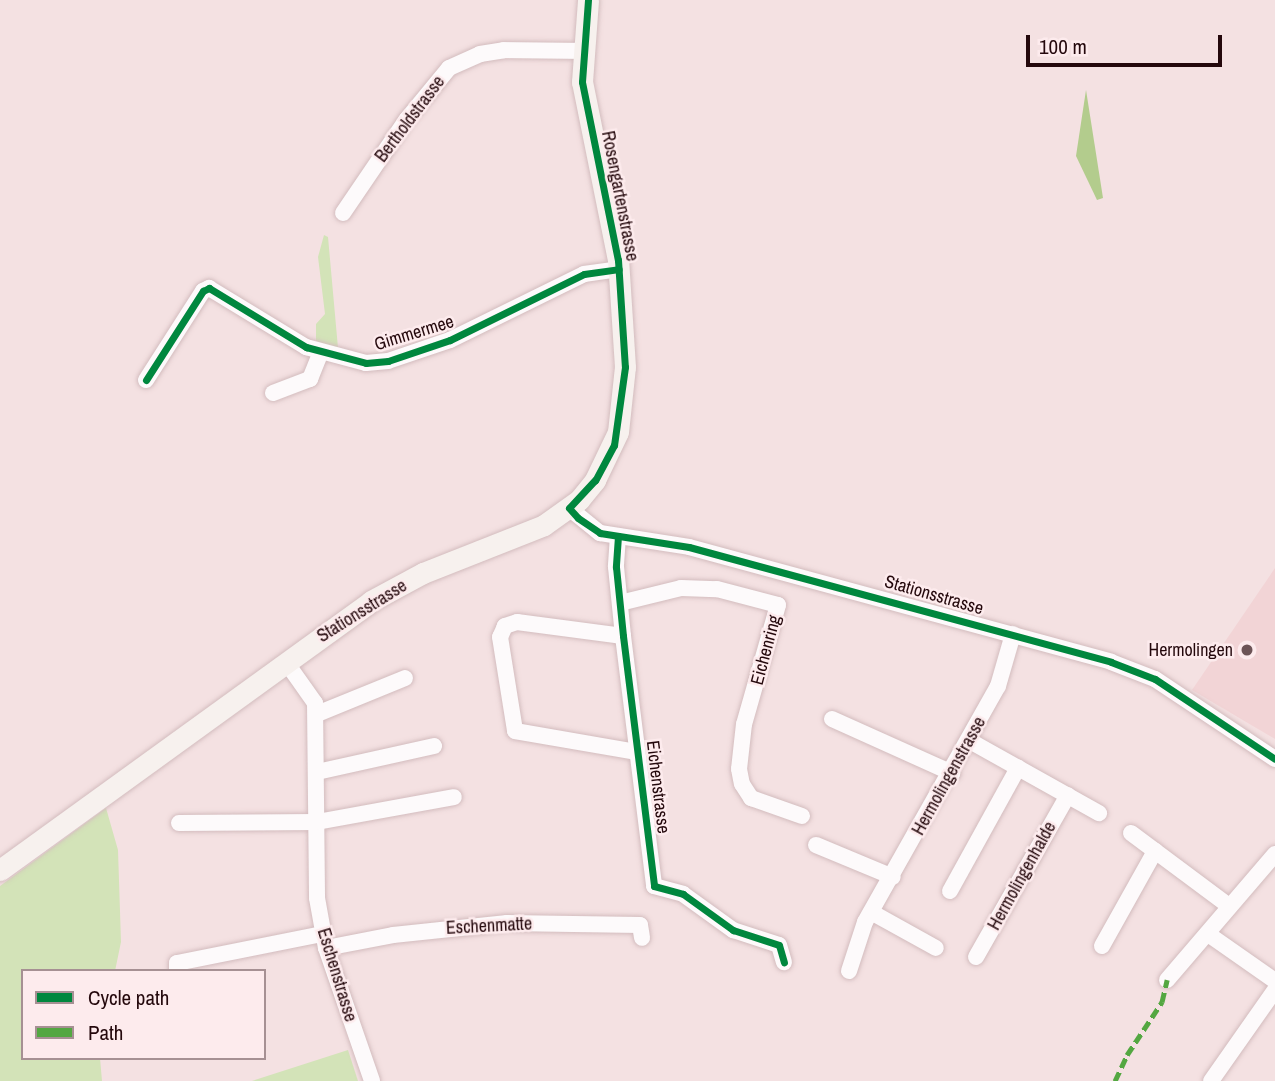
<!DOCTYPE html>
<html>
<head>
<meta charset="utf-8">
<style>
	body { margin:0 }
	#map { position:relative; width:1275px; height:1081px; overflow:hidden; background:#f4e1e2; font-family:"Archivo Narrow",sans-serif }
	div>[style] { position:absolute }
	[style*='--x'] { left:calc(var(--x)*1px); top:calc(var(--y)*1px); width:calc(var(--w)*1px); rotate:calc(var(--a)*1deg) }
	.built>* { inset:0; background:#f2d4d6 }
	.green>* { inset:0; background:#d3e3b8 }
	.forest>* { inset:0; background:#b3cc8d }
	.roads { filter:drop-shadow(0 0 2px #d3bcbe) drop-shadow(0 0 2px #d3bcbe) }
	.minor>* { height:16px; margin:-8px; padding:0 8px; transform-origin:8px; border-radius:8px; background:#fdfafb }
	.secondary>* { height:21px; margin:-10.5px; padding:0 10.5px; transform-origin:10.5px; border-radius:10.5px; background:#f7f1ee }
	.quiet>* { height:5px; margin-top:-2.5px; transform-origin:0; background:repeating-linear-gradient(90deg,#53a741 0 10px,transparent 0 15px) }
	.cycleway>* { height:7px; margin:-3.5px; padding:0 3.5px; transform-origin:3.5px; border-radius:3.5px; background:#00873e }
	.dots>* { width:19px; height:19px; translate:-50% -50%; box-sizing:border-box; border:4px solid #fdebed; border-radius:50% }
	span { translate:-50% -50%; white-space:nowrap; text-align:center; line-height:1.15; -webkit-text-stroke:5px #fdebed; paint-order:stroke }
	.street-label { font-size:18px; color:#24080c }
	.poi-label { font-size:18px; color:#24080c }
	.right { translate:-100% -50%; text-align:right }
	.legend { position:absolute; left:21px; top:969px; width:245px; height:91px; box-sizing:border-box; background:#fdebed; border:2px solid #a69093; margin:0; padding:9px 12px; list-style:none; font-size:21px; color:#24080c }
	.legend li { display:flex; align-items:center; gap:14px; height:35px }
	.legend b { width:35px; border:2px solid #a69093 }
	.scale { position:absolute; left:1026px; top:35px; width:196px; height:32px; box-sizing:border-box; border:4px solid #24080c; border-top:0; padding-left:9px; font-size:21px; line-height:24px; white-space:nowrap; color:#24080c; -webkit-text-stroke:5px #fdebed; paint-order:stroke }
</style>
</head>
<body>
<div id="map">
	<div class="built">
		<div style="clip-path:polygon(1275px 568px,1275px 739px,1192px 690px)"></div>
	</div>
	<div class="green">
		<div style="clip-path:polygon(324px 235px,328px 237px,338px 348px,316px 341px,316px 324px,325px 314px,318px 257px)"></div>
		<div style="clip-path:polygon(106px 808px,118px 850px,121px 942px,115px 971px,23px 971px,23px 1058px,100px 1058px,102px 1081px,0 1081px,0 886px)"></div>
		<div style="clip-path:polygon(348px 1050px,358px 1081px,252px 1081px)"></div>
	</div>
	<div class="forest">
		<div style="clip-path:polygon(1086px 90px,1103px 198px,1097px 200px,1076px 156px)"></div>
	</div>
	<div class="roads">
		<div class="minor">
			<div style="--x:343;--y:213;--w:114;--a:-55.8"></div>
			<div style="--x:407;--y:119;--w:66;--a:-50.5"></div>
			<div style="--x:449;--y:68;--w:34;--a:-24"></div>
			<div style="--x:480;--y:54;--w:24;--a:-9"></div>
			<div style="--x:504;--y:50;--w:77;--a:0.7"></div>
			<div style="--x:146;--y:380;--w:106;--a:-57.4"></div>
			<div style="--x:203;--y:291;--w:7;--a:-27"></div>
			<div style="--x:209;--y:288;--w:114;--a:31.3"></div>
			<div style="--x:306;--y:347;--w:62;--a:14.9"></div>
			<div style="--x:366;--y:363;--w:22;--a:-5"></div>
			<div style="--x:388;--y:361;--w:65;--a:-18.7"></div>
			<div style="--x:450;--y:340;--w:149;--a:-26.2"></div>
			<div style="--x:584;--y:274;--w:35;--a:-8"></div>
			<div style="--x:273;--y:393;--w:40;--a:-21"></div>
			<div style="--x:310;--y:379;--w:29;--a:-68"></div>
			<div style="--x:569;--y:508;--w:40;--a:39"></div>
			<div style="--x:600;--y:533;--w:90;--a:8.9"></div>
			<div style="--x:689;--y:547;--w:437;--a:15.2"></div>
			<div style="--x:1111;--y:662;--w:47;--a:21.1"></div>
			<div style="--x:1155;--y:679;--w:144;--a:33.7"></div>
			<div style="--x:618;--y:536;--w:31;--a:94"></div>
			<div style="--x:616;--y:567;--w:69;--a:84.2"></div>
			<div style="--x:623;--y:636;--w:252;--a:82.9"></div>
			<div style="--x:654;--y:886;--w:30;--a:15"></div>
			<div style="--x:683;--y:894;--w:62;--a:35.8"></div>
			<div style="--x:733;--y:930;--w:48;--a:18.1"></div>
			<div style="--x:779;--y:945;--w:18;--a:74"></div>
			<div style="--x:620;--y:603;--w:63;--a:-13.8"></div>
			<div style="--x:681;--y:588;--w:36;--a:2"></div>
			<div style="--x:717;--y:589;--w:63;--a:14.7"></div>
			<div style="--x:778;--y:605;--w:124;--a:105.9"></div>
			<div style="--x:744;--y:724;--w:45;--a:96.3"></div>
			<div style="--x:739;--y:769;--w:15;--a:79"></div>
			<div style="--x:742;--y:784;--w:17;--a:57"></div>
			<div style="--x:751;--y:798;--w:54;--a:19.4"></div>
			<div style="--x:623;--y:636;--w:107;--a:-172.5"></div>
			<div style="--x:517;--y:622;--w:13;--a:162"></div>
			<div style="--x:505;--y:626;--w:12;--a:114"></div>
			<div style="--x:500;--y:637;--w:95;--a:80.9"></div>
			<div style="--x:515;--y:731;--w:124;--a:9.8"></div>
			<div style="--x:286;--y:662;--w:50;--a:54.7"></div>
			<div style="--x:315;--y:703;--w:195;--a:89.4"></div>
			<div style="--x:317;--y:898;--w:51;--a:79.8"></div>
			<div style="--x:326;--y:948;--w:141;--a:70.9"></div>
			<div style="--x:317;--y:714;--w:95;--a:-22.2"></div>
			<div style="--x:832;--y:719;--w:132;--a:24.2"></div>
			<div style="--x:970;--y:741;--w:148;--a:29.2"></div>
			<div style="--x:317;--y:772;--w:120;--a:-12.5"></div>
			<div style="--x:179;--y:823;--w:138;--a:-0.4"></div>
			<div style="--x:317;--y:822;--w:139;--a:-10.3"></div>
			<div style="--x:1131;--y:833;--w:122;--a:36.7"></div>
			<div style="--x:816;--y:845;--w:83;--a:22.6"></div>
			<div style="--x:950;--y:891;--w:141;--a:-61.1"></div>
			<div style="--x:871;--y:912;--w:74;--a:29"></div>
			<div style="--x:1208;--y:934;--w:82;--a:35"></div>
			<div style="--x:1102;--y:946;--w:109;--a:-60.8"></div>
			<div style="--x:326;--y:948;--w:68;--a:-11"></div>
			<div style="--x:393;--y:935;--w:115;--a:-6"></div>
			<div style="--x:507;--y:923;--w:133;--a:0.9"></div>
			<div style="--x:640;--y:925;--w:13;--a:81"></div>
			<div style="--x:976;--y:957;--w:186;--a:-60.4"></div>
			<div style="--x:177;--y:971;--w:8;--a:-90"></div>
			<div style="--x:177;--y:963;--w:148;--a:-11.3"></div>
			<div style="--x:849;--y:971;--w:52;--a:-71.9"></div>
			<div style="--x:865;--y:922;--w:271;--a:-60.6"></div>
			<div style="--x:998;--y:686;--w:54;--a:-73.9"></div>
			<div style="--x:1167;--y:980;--w:166;--a:-49.4"></div>
			<div style="--x:1211;--y:1081;--w:111;--a:-54.9"></div>
		</div>
		<div class="secondary">
			<div style="--x:0;--y:870;--w:458;--a:-35.9"></div>
			<div style="--x:371;--y:601;--w:59;--a:-28.3"></div>
			<div style="--x:423;--y:573;--w:130;--a:-21.6"></div>
			<div style="--x:544;--y:525;--w:43;--a:-35.5"></div>
			<div style="--x:579;--y:500;--w:26;--a:-51"></div>
			<div style="--x:595;--y:480;--w:53;--a:-64.4"></div>
			<div style="--x:618;--y:432;--w:65;--a:-83.9"></div>
			<div style="--x:625;--y:367;--w:107;--a:-93.7"></div>
			<div style="--x:618;--y:260;--w:182;--a:-101.4"></div>
			<div style="--x:582;--y:82;--w:82;--a:-85.8"></div>
		</div>
	</div>
	<div class="quiet">
		<div style="--x:1115;--y:1081;--w:29;--a:-65"></div>
		<div style="--x:1127;--y:1055;--w:64;--a:-56.6"></div>
		<div style="--x:1162;--y:1002;--w:23;--a:-77"></div>
	</div>
	<div class="cycleway">
		<div style="--x:588;--y:0;--w:82;--a:94.2"></div>
		<div style="--x:582;--y:82;--w:182;--a:78.6"></div>
		<div style="--x:618;--y:260;--w:107;--a:86.3"></div>
		<div style="--x:625;--y:367;--w:79;--a:98"></div>
		<div style="--x:614;--y:445;--w:40;--a:118"></div>
		<div style="--x:595;--y:480;--w:38;--a:133"></div>
		<div style="--x:569;--y:508;--w:13;--a:48"></div>
		<div style="--x:578;--y:518;--w:27;--a:34"></div>
		<div style="--x:600;--y:533;--w:90;--a:8.9"></div>
		<div style="--x:689;--y:547;--w:437;--a:15.2"></div>
		<div style="--x:1111;--y:662;--w:47;--a:21.1"></div>
		<div style="--x:1155;--y:679;--w:144;--a:33.7"></div>
		<div style="--x:146;--y:380;--w:106;--a:-57.4"></div>
		<div style="--x:203;--y:291;--w:7;--a:-27"></div>
		<div style="--x:209;--y:288;--w:114;--a:31.3"></div>
		<div style="--x:306;--y:347;--w:62;--a:14.9"></div>
		<div style="--x:366;--y:363;--w:22;--a:-5"></div>
		<div style="--x:388;--y:361;--w:65;--a:-18.7"></div>
		<div style="--x:450;--y:340;--w:149;--a:-26.2"></div>
		<div style="--x:584;--y:274;--w:35;--a:-8"></div>
		<div style="--x:618;--y:536;--w:31;--a:94"></div>
		<div style="--x:616;--y:567;--w:69;--a:84.2"></div>
		<div style="--x:623;--y:636;--w:252;--a:82.9"></div>
		<div style="--x:654;--y:886;--w:30;--a:15"></div>
		<div style="--x:683;--y:894;--w:62;--a:35.8"></div>
		<div style="--x:733;--y:930;--w:48;--a:18.1"></div>
		<div style="--x:779;--y:945;--w:18;--a:74"></div>
	</div>
	<div class="dots">
		<div style="left:1247px;top:650px;background:#6d5457"></div>
	</div>
	<div class="street-label">
		<span style="left:410px;top:119px;rotate:-53deg">Bertholdstrasse</span>
		<span style="left:620px;top:196px;rotate:79deg">Rosengartenstrasse</span>
		<span style="left:414px;top:333px;rotate:-17deg">Gimmermee</span>
		<span style="left:934px;top:595px;rotate:16deg">Stationsstrasse</span>
		<span style="left:362px;top:611px;rotate:-32deg">Stationsstrasse</span>
		<span style="left:766px;top:650px;rotate:-75deg">Eichenring</span>
		<span style="left:949px;top:776px;rotate:-61deg">Hermolingenstrasse</span>
		<span style="left:658px;top:787px;rotate:83deg">Eichenstrasse</span>
		<span style="left:1022px;top:876px;rotate:-61deg">Hermolingenhalde</span>
		<span style="left:489px;top:926px;rotate:-3deg">Eschenmatte</span>
		<span style="left:337px;top:975px;rotate:73deg">Eschenstrasse</span>
	</div>
	<div class="poi-label">
		<span class="right" style="left:1233px;top:650px">Hermolingen</span>
	</div>
	<ul class="legend">
	<li><b style="height:9px;background:#00873e"></b>Cycle path</li>
	<li><b style="height:9px;background:#53a741"></b>Path</li>
	</ul>
	<div class="scale">100 m</div>
</div>
</body>
</html>
